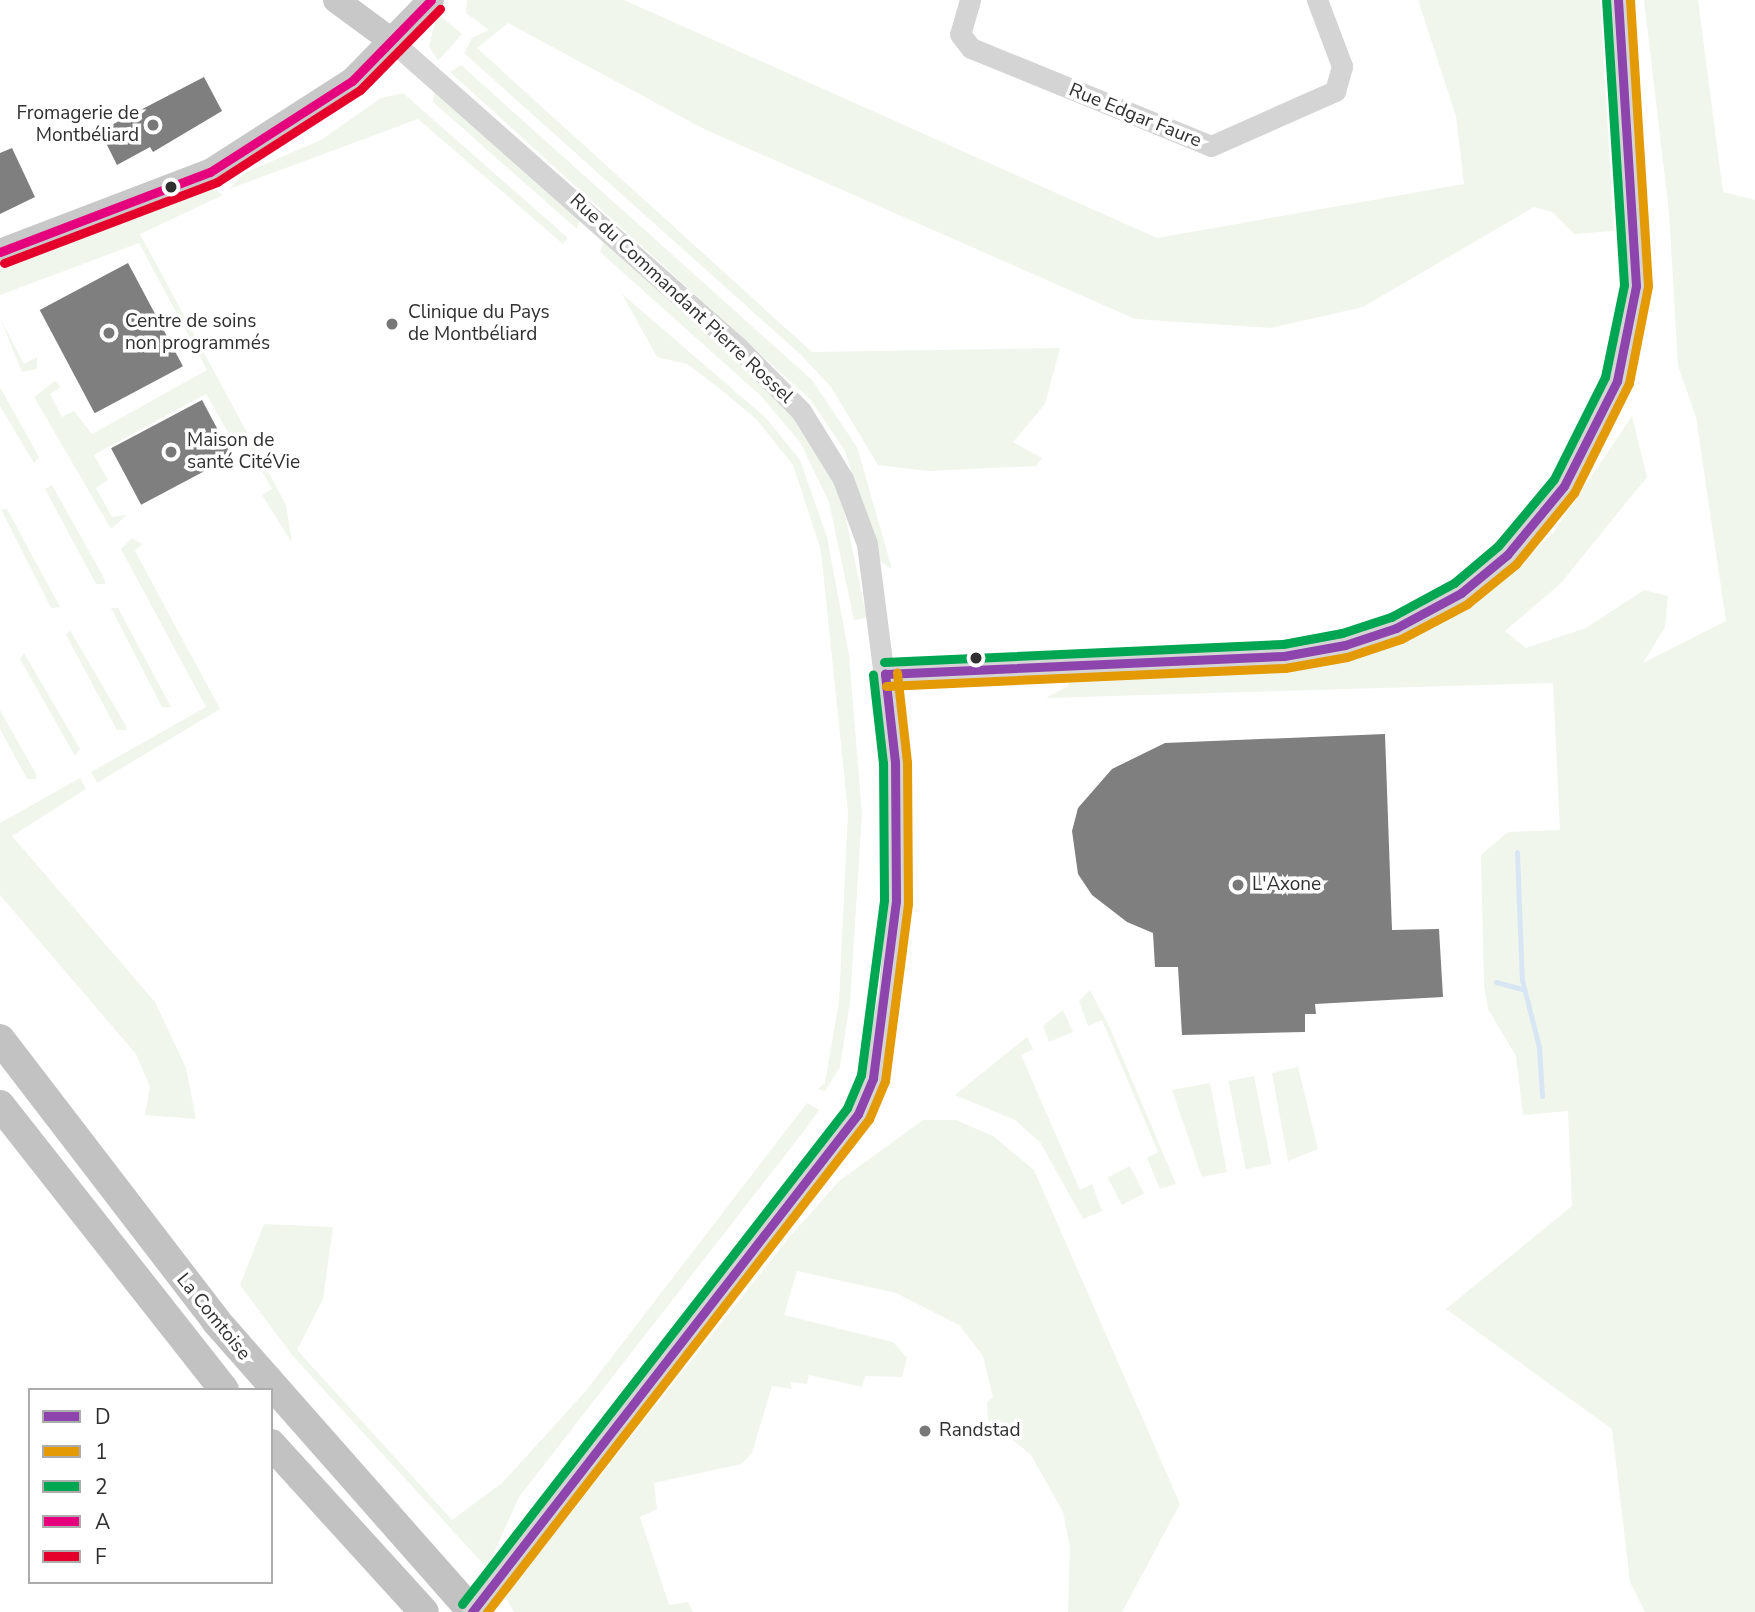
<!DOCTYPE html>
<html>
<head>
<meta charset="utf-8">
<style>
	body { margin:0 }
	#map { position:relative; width:1755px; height:1612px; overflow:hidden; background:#fff; font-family:"Nunito Sans",sans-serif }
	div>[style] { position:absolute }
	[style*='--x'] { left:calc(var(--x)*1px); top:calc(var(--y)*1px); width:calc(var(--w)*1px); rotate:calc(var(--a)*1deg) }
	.green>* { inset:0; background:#f1f6ec; transform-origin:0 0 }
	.stream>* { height:5px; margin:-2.5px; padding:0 2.5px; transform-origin:2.5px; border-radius:2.5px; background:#d8e6f4 }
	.building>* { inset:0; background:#7f7f7f; transform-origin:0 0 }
	.minor>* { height:21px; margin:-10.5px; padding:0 10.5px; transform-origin:10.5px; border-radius:10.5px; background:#d4d4d4 }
	.major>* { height:26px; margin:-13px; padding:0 13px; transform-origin:13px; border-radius:13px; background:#c8c8c8 }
	.highway>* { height:30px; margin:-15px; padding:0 15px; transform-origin:15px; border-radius:15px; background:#c2c2c2 }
	.minor-bridge>* { height:21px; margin:-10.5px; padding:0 10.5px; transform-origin:10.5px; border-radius:10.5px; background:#d4d4d4 }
	.bus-1>* { height:9px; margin:-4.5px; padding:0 4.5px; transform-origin:4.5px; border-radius:4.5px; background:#8e44ad }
	.bus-2>* { height:9px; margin:-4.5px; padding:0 4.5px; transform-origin:4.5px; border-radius:4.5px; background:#e39a05 }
	.bus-3>* { height:9px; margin:-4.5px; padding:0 4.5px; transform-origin:4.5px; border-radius:4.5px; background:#00a651 }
	.bus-4>* { height:9px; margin:-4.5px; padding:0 4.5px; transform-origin:4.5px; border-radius:4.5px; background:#e5007d }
	.bus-5>* { height:9px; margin:-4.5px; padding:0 4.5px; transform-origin:4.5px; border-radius:4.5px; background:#e4002b }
	.dots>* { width:19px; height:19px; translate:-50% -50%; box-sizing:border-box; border:4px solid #fff; border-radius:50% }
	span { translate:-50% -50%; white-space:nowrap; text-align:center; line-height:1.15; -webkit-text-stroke:7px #fff; paint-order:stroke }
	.poi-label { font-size:19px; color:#303030 }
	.right { translate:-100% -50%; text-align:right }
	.left { translate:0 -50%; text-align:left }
	.street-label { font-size:19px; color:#303030 }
	.legend { position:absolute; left:28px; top:1388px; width:245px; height:196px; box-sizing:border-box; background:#fff; border:2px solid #acacac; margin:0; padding:9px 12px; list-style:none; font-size:21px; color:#303030 }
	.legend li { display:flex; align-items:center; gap:14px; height:35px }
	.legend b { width:35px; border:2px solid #acacac }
</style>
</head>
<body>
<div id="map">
	<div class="green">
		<div style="clip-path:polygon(467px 0,624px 0,1157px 238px,1464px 184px,1456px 116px,1418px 0,1600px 0,1614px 231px,1574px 234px,1552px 212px,1534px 207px,1363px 307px,1271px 328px,1135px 319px,704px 129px,508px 23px,477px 48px,812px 352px,1060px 348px,1045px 404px,1013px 442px,1042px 458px,1036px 466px,928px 471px,878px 465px,831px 387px,800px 354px,464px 53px,472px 38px,489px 30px,466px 13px)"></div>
		<div style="clip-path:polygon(1644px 0,1698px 0,1723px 192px,1755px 200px,1755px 1612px,1645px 1612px,1630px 1582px,1612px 1429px,1446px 1309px,1572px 1206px,1568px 1111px,1523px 1115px,1516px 1056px,1488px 1009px,1484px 985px,1481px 855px,1508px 832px,1560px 830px,1553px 683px,1046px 698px,1068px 686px,1071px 674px,1211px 672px,1389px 644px,1478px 596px,1500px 574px,1506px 578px,1554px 532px,1632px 416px,1647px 477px,1561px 583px,1505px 631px,1526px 648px,1586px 628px,1644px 590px,1668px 596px,1665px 627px,1643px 663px,1726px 621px,1696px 417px,1678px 366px,1669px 212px)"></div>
		<div style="clip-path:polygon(437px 13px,462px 34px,438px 61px,429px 46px)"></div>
		<div style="clip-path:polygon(461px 65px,812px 380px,857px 447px,892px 569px,878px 560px,845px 451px,810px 399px,450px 72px)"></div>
		<div style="clip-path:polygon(435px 88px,580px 218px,577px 229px,433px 102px)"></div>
		<div style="clip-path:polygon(403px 93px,568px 238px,563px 244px,418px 119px,229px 189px,244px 173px,321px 140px,381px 98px)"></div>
		<div style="clip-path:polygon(211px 188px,223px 195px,140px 234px,286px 505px,292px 543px,262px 495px,272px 489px,243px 437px,233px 441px,206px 394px,94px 455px,108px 480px,96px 488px,112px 517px,127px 515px,111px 529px,34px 397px,55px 381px,61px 387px,50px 394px,62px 417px,74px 411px,92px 434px,207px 370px,139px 243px,0 295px,0 269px)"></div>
		<div style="clip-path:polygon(604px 241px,789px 407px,841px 496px,867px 618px,854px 620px,829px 502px,800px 442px,761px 396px,600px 252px)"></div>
		<div style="clip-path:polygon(622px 294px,766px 418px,800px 460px,827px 537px,849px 655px,862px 814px,850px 1002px,840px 1067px,825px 1091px,818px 1089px,825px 1083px,839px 1001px,848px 812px,821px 551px,793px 465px,757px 420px,719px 388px,687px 364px,657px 357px)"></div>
		<div style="clip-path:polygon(0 318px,24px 364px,37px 357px,37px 369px,22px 372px)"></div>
		<div style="clip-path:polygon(0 387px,39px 457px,34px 463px,0 406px)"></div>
		<div style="clip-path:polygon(52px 485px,105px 580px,105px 584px,96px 584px,45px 489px)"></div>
		<div style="clip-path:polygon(1px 509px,7px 509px,60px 607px,51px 608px)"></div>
		<div style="clip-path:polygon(132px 538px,142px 544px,135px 551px,220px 709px,97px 783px,91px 772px,206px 707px,121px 549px)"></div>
		<div style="clip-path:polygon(111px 608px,118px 608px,171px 707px,162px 707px)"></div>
		<div style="clip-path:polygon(70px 630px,126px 726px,126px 730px,117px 730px,66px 635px)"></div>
		<div style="clip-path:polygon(24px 653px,80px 749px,75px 756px,20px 659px)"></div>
		<div style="clip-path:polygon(0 710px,36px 774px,36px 779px,27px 779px,0 729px)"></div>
		<div style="clip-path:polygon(80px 778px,86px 789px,12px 836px,155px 1002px,186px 1068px,196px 1119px,145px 1115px,150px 1087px,136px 1054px,0 895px,0 823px)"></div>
		<div style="clip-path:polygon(1090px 990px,1110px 1028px,1176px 1184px,1160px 1189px,1147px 1158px,1158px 1152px,1102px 1020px,1088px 1026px,1079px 1001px)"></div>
		<div style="clip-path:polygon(1063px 1010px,1073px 1032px,1049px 1042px,1043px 1026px)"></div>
		<div style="clip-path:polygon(1027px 1037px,1033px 1049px,1021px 1055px,1080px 1190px,1092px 1184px,1102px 1211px,1083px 1219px,1040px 1142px,1015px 1120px,955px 1095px)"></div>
		<div style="clip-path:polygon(1298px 1067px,1318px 1149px,1288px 1161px,1272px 1073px)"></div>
		<div style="left:1254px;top:1076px;width:90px;height:26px;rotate:79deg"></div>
		<div style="clip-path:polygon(1210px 1083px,1227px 1172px,1202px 1177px,1172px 1090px)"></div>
		<div style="clip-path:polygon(807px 1103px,819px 1110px,807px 1127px,519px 1497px,487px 1568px,292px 1355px,240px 1285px,264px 1224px,333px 1227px,323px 1299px,297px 1350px,452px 1520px,502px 1483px,585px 1392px)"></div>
		<div style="clip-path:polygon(923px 1120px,956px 1120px,993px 1136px,1034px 1170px,1180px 1504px,1122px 1612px,1068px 1612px,1070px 1547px,1063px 1512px,1031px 1455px,988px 1420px,987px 1402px,993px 1397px,983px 1356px,959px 1325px,896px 1293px,797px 1271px,784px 1315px,893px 1342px,907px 1358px,902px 1377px,865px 1376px,862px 1387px,809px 1375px,807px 1384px,790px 1382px,792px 1389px,772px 1386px,752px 1453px,741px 1464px,654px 1483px,657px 1509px,640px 1517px,669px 1605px,688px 1602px,693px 1612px,514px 1612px,505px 1596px,787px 1240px,839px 1181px)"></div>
		<div style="left:1130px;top:1166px;width:31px;height:25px;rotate:63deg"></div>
	</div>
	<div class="stream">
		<div style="--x:1517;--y:852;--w:128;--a:87.8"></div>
		<div style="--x:1522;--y:980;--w:69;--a:75.8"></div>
		<div style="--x:1539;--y:1047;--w:49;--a:86.5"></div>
		<div style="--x:1496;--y:982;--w:28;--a:15"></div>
	</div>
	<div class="building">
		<div style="clip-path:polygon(204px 77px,222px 111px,153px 152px,150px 147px,117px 165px,100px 131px)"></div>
		<div style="clip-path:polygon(12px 148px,35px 197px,0 214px,0 153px)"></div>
		<div style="left:128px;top:263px;width:117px;height:100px;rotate:62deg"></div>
		<div style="left:202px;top:400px;width:64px;height:103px;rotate:62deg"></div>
		<div style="clip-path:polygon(1385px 734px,1392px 930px,1439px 929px,1443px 997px,1315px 1004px,1316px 1014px,1305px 1014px,1305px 1032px,1182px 1035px,1178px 967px,1155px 967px,1153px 933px,1127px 922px,1092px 895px,1078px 874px,1072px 831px,1078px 808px,1112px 769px,1165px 743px)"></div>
	</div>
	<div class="minor">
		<div style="--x:970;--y:0;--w:35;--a:106"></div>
		<div style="--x:960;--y:34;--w:18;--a:52"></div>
		<div style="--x:971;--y:48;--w:259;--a:22.2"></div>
		<div style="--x:1211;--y:146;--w:136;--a:-23.9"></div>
		<div style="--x:1335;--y:91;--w:26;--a:-74"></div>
		<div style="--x:1342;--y:66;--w:71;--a:-110.7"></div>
		<div style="--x:393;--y:42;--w:460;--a:41.5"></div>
		<div style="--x:738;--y:347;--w:90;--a:45.5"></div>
		<div style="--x:801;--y:411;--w:80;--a:58.3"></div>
		<div style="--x:843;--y:479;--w:69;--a:69.7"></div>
		<div style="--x:867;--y:544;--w:220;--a:82.7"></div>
		<div style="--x:895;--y:762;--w:139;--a:89.6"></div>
		<div style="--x:896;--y:901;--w:89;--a:94.5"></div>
		<div style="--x:889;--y:990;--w:89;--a:100.3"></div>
		<div style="--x:873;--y:1078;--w:39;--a:113"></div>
		<div style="--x:858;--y:1114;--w:587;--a:127.73"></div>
		<div style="--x:885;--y:674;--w:399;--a:-2.6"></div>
		<div style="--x:1284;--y:656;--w:62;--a:-10.2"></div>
		<div style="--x:1345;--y:645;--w:54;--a:-18.4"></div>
		<div style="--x:1396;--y:628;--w:74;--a:-28.3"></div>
		<div style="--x:1461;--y:593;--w:60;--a:-39.6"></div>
		<div style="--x:1507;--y:555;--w:89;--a:-50.4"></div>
		<div style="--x:1564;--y:486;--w:118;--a:-63.2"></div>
		<div style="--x:1617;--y:381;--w:97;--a:-78.7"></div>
		<div style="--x:1636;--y:286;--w:287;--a:-93.6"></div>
	</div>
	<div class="major">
		<div style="--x:336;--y:0;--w:71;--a:36.4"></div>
		<div style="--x:0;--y:252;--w:225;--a:-20.9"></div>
		<div style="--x:210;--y:172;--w:169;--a:-32.7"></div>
		<div style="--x:352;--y:81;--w:113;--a:-45.7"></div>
	</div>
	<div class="highway">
		<div style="--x:0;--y:1039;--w:355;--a:52.5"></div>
		<div style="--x:216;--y:1321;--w:388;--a:48.6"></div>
		<div style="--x:0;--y:1105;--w:362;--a:51.8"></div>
		<div style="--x:271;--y:1444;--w:227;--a:47.7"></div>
	</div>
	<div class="minor-bridge">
		<div style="--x:472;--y:1612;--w:43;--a:-51.5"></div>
	</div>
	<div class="bus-1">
		<div style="--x:885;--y:674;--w:399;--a:-2.6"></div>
		<div style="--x:1284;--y:656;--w:62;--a:-10.2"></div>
		<div style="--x:1345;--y:645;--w:54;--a:-18.4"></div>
		<div style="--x:1396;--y:628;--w:74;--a:-28.3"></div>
		<div style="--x:1461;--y:593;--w:60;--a:-39.6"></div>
		<div style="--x:1507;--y:555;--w:89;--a:-50.4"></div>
		<div style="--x:1564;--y:486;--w:118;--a:-63.2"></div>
		<div style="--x:1617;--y:381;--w:97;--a:-78.7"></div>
		<div style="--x:1636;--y:286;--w:287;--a:-93.6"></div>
		<div style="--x:472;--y:1612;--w:630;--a:-52.22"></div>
		<div style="--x:858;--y:1114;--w:39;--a:-67"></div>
		<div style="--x:873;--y:1078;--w:178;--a:-82.6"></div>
		<div style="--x:896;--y:901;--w:139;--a:-90.4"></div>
		<div style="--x:895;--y:762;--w:89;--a:-96.5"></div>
	</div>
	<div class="bus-2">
		<div style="--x:886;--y:686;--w:399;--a:-2.6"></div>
		<div style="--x:1285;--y:668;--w:63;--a:-10.1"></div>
		<div style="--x:1347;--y:657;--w:57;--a:-18.4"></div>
		<div style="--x:1401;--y:639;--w:75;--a:-27.9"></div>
		<div style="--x:1467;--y:604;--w:63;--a:-39.2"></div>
		<div style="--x:1516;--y:564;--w:92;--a:-50.8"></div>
		<div style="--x:1574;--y:493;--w:123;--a:-63.4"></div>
		<div style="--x:1629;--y:383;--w:99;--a:-78.9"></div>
		<div style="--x:1648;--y:286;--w:287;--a:-93.6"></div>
		<div style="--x:487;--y:1612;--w:624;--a:-52.23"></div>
		<div style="--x:869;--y:1119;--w:41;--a:-67.2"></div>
		<div style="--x:885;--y:1081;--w:179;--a:-82.6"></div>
		<div style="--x:908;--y:903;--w:141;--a:-90.4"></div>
		<div style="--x:907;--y:762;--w:90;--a:-96.4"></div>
	</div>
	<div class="bus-3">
		<div style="--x:884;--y:662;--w:399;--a:-2.6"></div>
		<div style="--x:1283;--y:644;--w:60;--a:-10.6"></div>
		<div style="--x:1342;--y:633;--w:52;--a:-18.1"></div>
		<div style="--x:1391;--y:617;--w:72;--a:-28.4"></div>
		<div style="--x:1454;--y:583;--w:57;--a:-40.1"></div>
		<div style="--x:1498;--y:546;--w:87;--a:-50.1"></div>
		<div style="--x:1554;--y:479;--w:114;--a:-63.4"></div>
		<div style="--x:1605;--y:377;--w:94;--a:-78.3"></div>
		<div style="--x:1624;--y:285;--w:285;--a:-93.6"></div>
		<div style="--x:462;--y:1604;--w:628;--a:-52.18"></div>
		<div style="--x:847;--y:1108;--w:36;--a:-67"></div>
		<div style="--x:861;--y:1075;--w:177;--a:-82.5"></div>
		<div style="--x:884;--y:900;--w:137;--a:-90.4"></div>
		<div style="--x:883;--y:763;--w:89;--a:-96.5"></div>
	</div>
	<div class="bus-4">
		<div style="--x:0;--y:252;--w:225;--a:-20.9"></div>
		<div style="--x:210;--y:172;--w:169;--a:-32.7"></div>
		<div style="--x:352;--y:81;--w:113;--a:-45.7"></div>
	</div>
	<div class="bus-5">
		<div style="--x:4;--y:263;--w:228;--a:-20.8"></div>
		<div style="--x:217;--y:182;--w:170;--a:-32.8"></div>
		<div style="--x:360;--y:90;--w:114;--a:-45.4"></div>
	</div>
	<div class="dots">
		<div style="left:153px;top:125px;background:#787878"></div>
		<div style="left:171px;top:187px;background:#303030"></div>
		<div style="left:392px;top:324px;background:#787878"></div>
		<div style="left:109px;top:333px;background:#787878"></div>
		<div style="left:171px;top:452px;background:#787878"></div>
		<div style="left:976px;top:658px;background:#303030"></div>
		<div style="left:1238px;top:885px;background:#787878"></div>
		<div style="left:925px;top:1431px;background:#787878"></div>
	</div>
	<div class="poi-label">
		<span class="right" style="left:139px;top:125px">Fromagerie de<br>Montbéliard</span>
		<span class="left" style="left:408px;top:324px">Clinique du Pays<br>de Montbéliard</span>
		<span class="left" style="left:125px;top:333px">Centre de soins<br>non programmés</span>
		<span class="left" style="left:187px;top:452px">Maison de<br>santé CitéVie</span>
		<span class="left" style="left:1252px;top:885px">L'Axone</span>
		<span class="left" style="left:939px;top:1431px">Randstad</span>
	</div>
	<div class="street-label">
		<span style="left:1135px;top:116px;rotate:22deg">Rue Edgar Faure</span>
		<span style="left:681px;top:299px;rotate:43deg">Rue du Commandant Pierre Rossel</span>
		<span style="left:213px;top:1317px;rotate:51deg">La Comtoise</span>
	</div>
	<ul class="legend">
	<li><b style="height:9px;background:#8e44ad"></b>D</li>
	<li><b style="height:9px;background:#e39a05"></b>1</li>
	<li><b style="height:9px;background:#00a651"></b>2</li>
	<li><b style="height:9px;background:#e5007d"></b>A</li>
	<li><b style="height:9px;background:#e4002b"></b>F</li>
	</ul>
</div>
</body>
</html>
